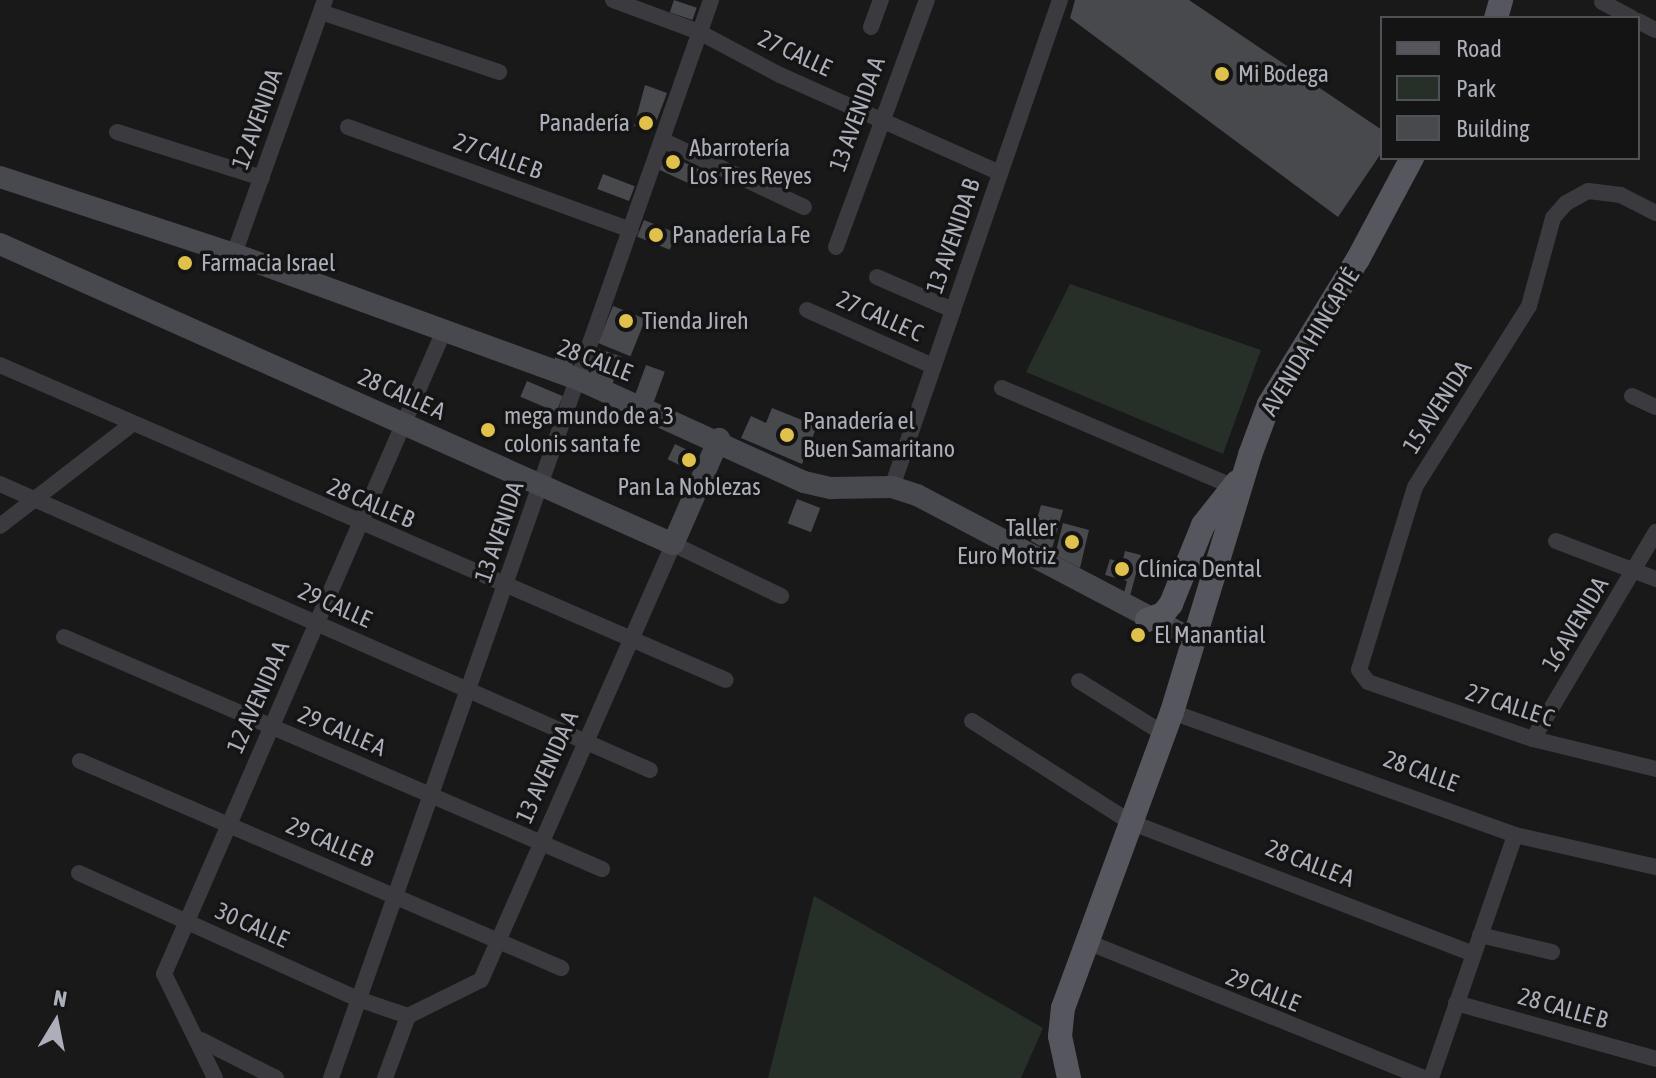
<!DOCTYPE html>
<html>
<head>
<meta charset="utf-8">
<style>
	body { margin:0 }
	#map { position:relative; width:1656px; height:1078px; overflow:hidden; background:#19191a; font-family:"Asap Condensed",sans-serif }
	div>[style] { position:absolute }
	[style*='--x'] { left:calc(var(--x)*1px); top:calc(var(--y)*1px); width:calc(var(--w)*1px); rotate:calc(var(--a)*1deg) }
	.green>* { inset:0; background:#272f29 }
	.building>* { inset:0; background:#48494d; transform-origin:0 0 }
	.street>* { height:16px; margin:-8px; padding:0 8px; transform-origin:8px; border-radius:8px; background:#3a3a3f }
	.secondary>* { height:22px; margin:-11px; padding:0 11px; transform-origin:11px; border-radius:11px; background:#48494f }
	.primary>* { height:24px; margin:-12px; padding:0 12px; transform-origin:12px; border-radius:12px; background:#56575e }
	.dots>* { width:22px; height:22px; translate:-50% -50%; box-sizing:border-box; border:4px solid #141415; border-radius:50% }
	span { translate:-50% -50%; white-space:nowrap; text-align:center; line-height:1.15; -webkit-text-stroke:7px #141415; paint-order:stroke }
	.street-label { font-size:24px; color:#acaeb9 }
	.poi-label { font-size:24px; color:#acaeb9 }
	.left { translate:0 -50%; text-align:left }
	.right { translate:-100% -50%; text-align:right }
	.legend { position:absolute; left:1380px; top:16px; width:260px; height:144px; box-sizing:border-box; background:#141415; border:2px solid #515257; margin:0; padding:10px 14px; list-style:none; font-size:24px; color:#acaeb9 }
	.legend li { display:flex; align-items:center; gap:16px; height:40px }
	.legend b { width:40px; border:2px solid #515257 }
	.north { position:absolute; left:16px; top:982px; width:80px; height:80px; -webkit-text-stroke:6px #141415; paint-order:stroke; rotate:10deg; font-size:22px; font-weight:700; line-height:32px; text-align:center; color:#acaeb9 }
	.north::after { content:''; display:block; margin:auto; width:28px; height:36px; background:#acaeb9; clip-path:polygon(50% 0,100% 100%,50% 72%,0 100%) }
</style>
</head>
<body>
<div id="map">
	<div class="green">
		<div style="clip-path:polygon(1070px 284px,1261px 350px,1223px 454px,1026px 372px)"></div>
		<div style="clip-path:polygon(814px 896px,1043px 1028px,1021px 1078px,768px 1078px)"></div>
	</div>
	<div class="building">
		<div style="left:674px;top:0;width:24px;height:13px;rotate:19deg"></div>
		<div style="clip-path:polygon(1075px 0,1189px 0,1382px 130px,1382px 152px,1338px 217px,1070px 18px)"></div>
		<div style="clip-path:polygon(645px 85px,667px 93px,652px 133px,634px 126px)"></div>
		<div style="left:666px;top:154px;width:38px;height:17px;rotate:25deg"></div>
		<div style="left:603px;top:174px;width:34px;height:16px;rotate:21deg"></div>
		<div style="left:644px;top:220px;width:35px;height:18px;rotate:22deg"></div>
		<div style="left:613px;top:306px;width:35px;height:40px;rotate:22deg"></div>
		<div style="left:560px;top:345px;width:19px;height:18px;rotate:21deg"></div>
		<div style="left:599px;top:349px;width:24px;height:35px;rotate:19deg"></div>
		<div style="left:646px;top:365px;width:20px;height:33px;rotate:20deg"></div>
		<div style="left:527px;top:381px;width:39px;height:17px;rotate:23deg"></div>
		<div style="clip-path:polygon(772px 408px,817px 426px,802px 464px,741px 438px,751px 416px,766px 423px)"></div>
		<div style="left:675px;top:444px;width:25px;height:17px;rotate:26deg"></div>
		<div style="left:797px;top:499px;width:25px;height:26px;rotate:21deg"></div>
		<div style="clip-path:polygon(1041px 505px,1063px 510px,1051px 552px,1031px 541px)"></div>
		<div style="clip-path:polygon(1063px 523px,1089px 530px,1080px 568px,1055px 555px)"></div>
		<div style="clip-path:polygon(1125px 551px,1141px 555px,1130px 596px,1124px 593px,1127px 581px,1105px 575px,1110px 559px,1122px 563px)"></div>
	</div>
	<div class="street">
		<div style="--x:613;--y:0;--w:92;--a:20.4"></div>
		<div style="--x:699;--y:32;--w:92;--a:28"></div>
		<div style="--x:780;--y:75;--w:241;--a:24"></div>
		<div style="--x:1602;--y:2;--w:34;--a:28"></div>
		<div style="--x:321;--y:12;--w:188;--a:18.6"></div>
		<div style="--x:1638;--y:21;--w:20;--a:27"></div>
		<div style="--x:871;--y:27;--w:29;--a:-70"></div>
		<div style="--x:348;--y:127;--w:301;--a:20"></div>
		<div style="--x:117;--y:132;--w:152;--a:17.6"></div>
		<div style="--x:662;--y:140;--w:157;--a:25.3"></div>
		<div style="--x:1656;--y:213;--w:39;--a:-153"></div>
		<div style="--x:1621;--y:195;--w:33;--a:-173"></div>
		<div style="--x:1588;--y:191;--w:25;--a:151"></div>
		<div style="--x:1566;--y:203;--w:20;--a:131"></div>
		<div style="--x:1553;--y:218;--w:91;--a:105.3"></div>
		<div style="--x:1529;--y:306;--w:214;--a:122.2"></div>
		<div style="--x:1415;--y:487;--w:191;--a:107"></div>
		<div style="--x:1359;--y:670;--w:15;--a:53"></div>
		<div style="--x:1368;--y:682;--w:175;--a:19.1"></div>
		<div style="--x:1533;--y:739;--w:127;--a:13.7"></div>
		<div style="--x:836;--y:247;--w:263;--a:-69.8"></div>
		<div style="--x:234;--y:254;--w:270;--a:-70.3"></div>
		<div style="--x:877;--y:277;--w:83;--a:23.5"></div>
		<div style="--x:807;--y:310;--w:138;--a:24"></div>
		<div style="--x:0;--y:365;--w:791;--a:23.46"></div>
		<div style="--x:1002;--y:388;--w:252;--a:23.1"></div>
		<div style="--x:1632;--y:396;--w:26;--a:25"></div>
		<div style="--x:0;--y:484;--w:710;--a:23.75"></div>
		<div style="--x:892;--y:487;--w:515;--a:-70.97"></div>
		<div style="--x:0;--y:526;--w:167;--a:-37.7"></div>
		<div style="--x:1556;--y:541;--w:107;--a:20.8"></div>
		<div style="--x:64;--y:637;--w:586;--a:23.33"></div>
		<div style="--x:1079;--y:681;--w:100;--a:31.9"></div>
		<div style="--x:1172;--y:712;--w:364;--a:19.7"></div>
		<div style="--x:1515;--y:835;--w:145;--a:12.8"></div>
		<div style="--x:972;--y:721;--w:188;--a:32.6"></div>
		<div style="--x:1130;--y:822;--w:366;--a:21"></div>
		<div style="--x:1533;--y:739;--w:241;--a:-59.3"></div>
		<div style="--x:80;--y:761;--w:524;--a:23.28"></div>
		<div style="--x:79;--y:873;--w:306;--a:24.3"></div>
		<div style="--x:358;--y:999;--w:53;--a:18.8"></div>
		<div style="--x:1480;--y:935;--w:74;--a:13.3"></div>
		<div style="--x:1085;--y:941;--w:366;--a:22"></div>
		<div style="--x:1456;--y:1003;--w:208;--a:15.6"></div>
		<div style="--x:201;--y:1040;--w:84;--a:26.9"></div>
		<div style="--x:215;--y:1078;--w:116;--a:-116.1"></div>
		<div style="--x:164;--y:974;--w:699;--a:-66.48"></div>
		<div style="--x:331;--y:1078;--w:1143;--a:-70.58"></div>
		<div style="--x:385;--y:1078;--w:66;--a:-69.6"></div>
		<div style="--x:408;--y:1016;--w:81;--a:-26.3"></div>
		<div style="--x:481;--y:980;--w:476;--a:-66.2"></div>
		<div style="--x:673;--y:544;--w:120;--a:25.7"></div>
		<div style="--x:1431;--y:1078;--w:257;--a:-70.9"></div>
	</div>
	<div class="secondary">
		<div style="--x:0;--y:177;--w:246;--a:18.2"></div>
		<div style="--x:234;--y:254;--w:368;--a:20"></div>
		<div style="--x:580;--y:380;--w:246;--a:24.5"></div>
		<div style="--x:804;--y:482;--w:28;--a:13"></div>
		<div style="--x:831;--y:488;--w:61;--a:-0.9"></div>
		<div style="--x:892;--y:487;--w:26;--a:18"></div>
		<div style="--x:917;--y:495;--w:314;--a:27.7"></div>
		<div style="--x:0;--y:244;--w:737;--a:24.03"></div>
		<div style="--x:673;--y:544;--w:115;--a:-66.3"></div>
	</div>
	<div class="primary">
		<div style="--x:1496;--y:18;--w:19;--a:-74"></div>
		<div style="--x:1147;--y:620;--w:17;--a:-21"></div>
		<div style="--x:1163;--y:614;--w:13;--a:-51"></div>
		<div style="--x:1171;--y:604;--w:85;--a:-67.9"></div>
		<div style="--x:1203;--y:525;--w:55;--a:-51.7"></div>
		<div style="--x:1069;--y:1078;--w:43;--a:-102.1"></div>
		<div style="--x:1060;--y:1036;--w:28;--a:-84"></div>
		<div style="--x:1063;--y:1008;--w:315;--a:-69.8"></div>
		<div style="--x:1172;--y:712;--w:269;--a:-73.1"></div>
		<div style="--x:1250;--y:455;--w:54;--a:-69.6"></div>
		<div style="--x:1269;--y:404;--w:170;--a:-58.5"></div>
		<div style="--x:1358;--y:259;--w:115;--a:-61.9"></div>
	</div>
	<div class="dots">
		<div style="left:1222px;top:74px;background:#e0c14b"></div>
		<div style="left:646px;top:123px;background:#e0c14b"></div>
		<div style="left:673px;top:162px;background:#e0c14b"></div>
		<div style="left:656px;top:235px;background:#e0c14b"></div>
		<div style="left:185px;top:263px;background:#e0c14b"></div>
		<div style="left:626px;top:321px;background:#e0c14b"></div>
		<div style="left:488px;top:430px;background:#e0c14b"></div>
		<div style="left:787px;top:435px;background:#e0c14b"></div>
		<div style="left:689px;top:460px;background:#e0c14b"></div>
		<div style="left:1072px;top:542px;background:#e0c14b"></div>
		<div style="left:1122px;top:569px;background:#e0c14b"></div>
		<div style="left:1138px;top:635px;background:#e0c14b"></div>
	</div>
	<div class="street-label">
		<span style="left:795px;top:53px;rotate:25deg">27 CALLE</span>
		<span style="left:857px;top:114px;rotate:-70deg">13 AVENIDA A</span>
		<span style="left:257px;top:119px;rotate:-70deg">12 AVENIDA</span>
		<span style="left:498px;top:156px;rotate:20deg">27 CALLE B</span>
		<span style="left:953px;top:236px;rotate:-71deg">13 AVENIDA B</span>
		<span style="left:880px;top:316px;rotate:24deg">27 CALLE C</span>
		<span style="left:1310px;top:342px;rotate:-59deg">AVENIDA HINCAPIÉ</span>
		<span style="left:595px;top:360px;rotate:21deg">28 CALLE</span>
		<span style="left:402px;top:394px;rotate:24deg">28 CALLE A</span>
		<span style="left:1437px;top:407px;rotate:-57deg">15 AVENIDA</span>
		<span style="left:371px;top:503px;rotate:23deg">28 CALLE B</span>
		<span style="left:499px;top:532px;rotate:-71deg">13 AVENIDA</span>
		<span style="left:335px;top:605px;rotate:24deg">29 CALLE</span>
		<span style="left:1575px;top:624px;rotate:-59deg">16 AVENIDA</span>
		<span style="left:258px;top:697px;rotate:-66deg">12 AVENIDA A</span>
		<span style="left:1510px;top:705px;rotate:18deg">27 CALLE C</span>
		<span style="left:342px;top:731px;rotate:23deg">29 CALLE A</span>
		<span style="left:547px;top:767px;rotate:-66deg">13 AVENIDA A</span>
		<span style="left:1421px;top:771px;rotate:20deg">28 CALLE</span>
		<span style="left:330px;top:842px;rotate:23deg">29 CALLE B</span>
		<span style="left:1310px;top:863px;rotate:21deg">28 CALLE A</span>
		<span style="left:252px;top:925px;rotate:24deg">30 CALLE</span>
		<span style="left:1263px;top:990px;rotate:22deg">29 CALLE</span>
		<span style="left:1563px;top:1008px;rotate:16deg">28 CALLE B</span>
	</div>
	<div class="poi-label">
		<span class="left" style="left:1238px;top:74px">Mi Bodega</span>
		<span class="right" style="left:630px;top:123px">Panadería</span>
		<span class="left" style="left:689px;top:162px">Abarrotería<br>Los Tres Reyes</span>
		<span class="left" style="left:672px;top:235px">Panadería La Fe</span>
		<span class="left" style="left:201px;top:263px">Farmacia Israel</span>
		<span class="left" style="left:642px;top:321px">Tienda Jireh</span>
		<span class="left" style="left:504px;top:430px">mega mundo de a 3<br>colonis santa fe</span>
		<span class="left" style="left:803px;top:435px">Panadería el<br>Buen Samaritano</span>
		<span style="left:689px;top:487px">Pan La Noblezas</span>
		<span class="right" style="left:1056px;top:542px">Taller<br>Euro Motriz</span>
		<span class="left" style="left:1138px;top:569px">Clínica Dental</span>
		<span class="left" style="left:1154px;top:635px">El Manantial</span>
	</div>
	<ul class="legend">
	<li><b style="height:10px;background:#56575e"></b>Road</li>
	<li><b style="height:22px;background:#272f29"></b>Park</li>
	<li><b style="height:22px;background:#48494d"></b>Building</li>
	</ul>
	<div class="north">N</div>
</div>
</body>
</html>
